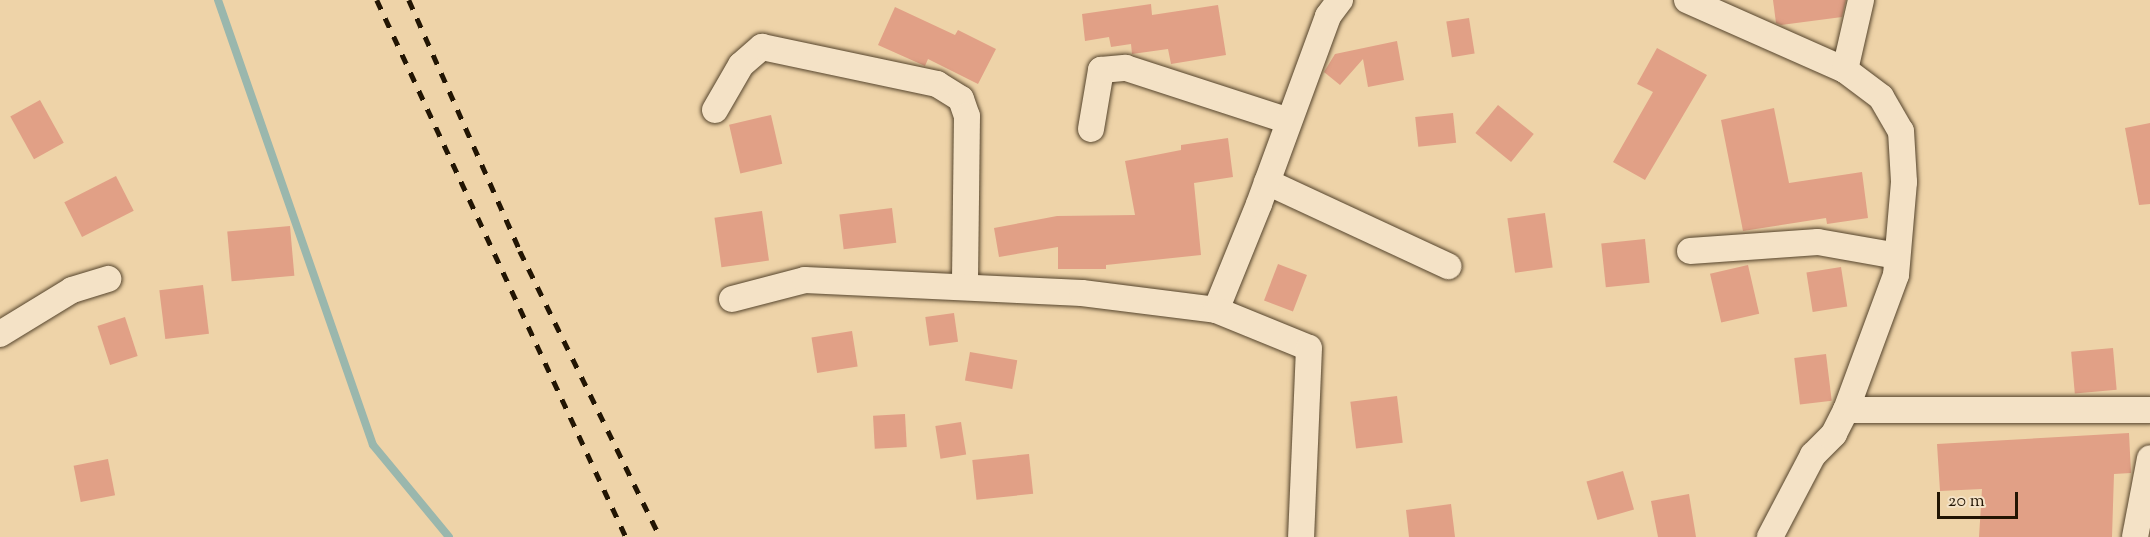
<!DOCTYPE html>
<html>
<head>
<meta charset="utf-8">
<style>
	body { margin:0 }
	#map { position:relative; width:2150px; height:537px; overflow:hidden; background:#eed3a8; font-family:"Sorts Mill Goudy",serif }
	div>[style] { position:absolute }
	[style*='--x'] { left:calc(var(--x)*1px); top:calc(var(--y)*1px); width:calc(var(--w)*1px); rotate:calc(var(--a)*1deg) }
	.stream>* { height:8px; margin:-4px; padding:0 4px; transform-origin:4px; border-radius:4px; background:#9ab7ad }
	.building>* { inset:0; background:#e1a086; transform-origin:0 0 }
	.roads { filter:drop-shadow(0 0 2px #55442c) drop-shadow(0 0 2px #55442c) }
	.minor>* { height:26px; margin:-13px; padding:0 13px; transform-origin:13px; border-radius:13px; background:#f4e2c6 }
	.rail>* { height:4.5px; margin-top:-2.25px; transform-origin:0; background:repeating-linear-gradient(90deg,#221503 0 10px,transparent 0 20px) }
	span { translate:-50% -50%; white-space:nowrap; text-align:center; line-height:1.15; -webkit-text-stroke:5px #f4e2c6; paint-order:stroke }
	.scale { position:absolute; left:1937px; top:492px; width:81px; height:27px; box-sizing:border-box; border:3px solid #221503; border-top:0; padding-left:8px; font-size:18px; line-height:21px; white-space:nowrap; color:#221503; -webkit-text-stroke:4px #f4e2c6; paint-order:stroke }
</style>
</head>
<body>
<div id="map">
	<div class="stream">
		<div style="--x:218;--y:0;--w:471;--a:70.8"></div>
		<div style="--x:373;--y:445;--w:119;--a:50.4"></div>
	</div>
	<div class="building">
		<div style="clip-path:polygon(1773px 0,1846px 0,1842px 17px,1781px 25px,1776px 23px)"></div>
		<div style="clip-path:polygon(1151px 4px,1152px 15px,1218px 5px,1226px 55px,1171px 64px,1168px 49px,1132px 54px,1131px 44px,1111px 47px,1109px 37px,1085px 41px,1082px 14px)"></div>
		<div style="clip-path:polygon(895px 7px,955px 35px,958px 30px,996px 49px,978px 84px,928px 59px,925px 66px,878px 45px)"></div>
		<div style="left:1469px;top:18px;width:36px;height:23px;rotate:81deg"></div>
		<div style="clip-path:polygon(1397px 41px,1404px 80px,1368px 87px,1363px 59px,1340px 85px,1324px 72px,1335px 54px)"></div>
		<div style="clip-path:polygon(1657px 48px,1707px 75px,1645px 180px,1613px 162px,1653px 92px,1637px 84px)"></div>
		<div style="left:40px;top:100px;width:49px;height:34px;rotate:61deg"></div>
		<div style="left:1498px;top:105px;width:46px;height:36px;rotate:39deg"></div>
		<div style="clip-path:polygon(1774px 108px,1789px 183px,1862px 172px,1868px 218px,1827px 224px,1826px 218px,1743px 231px,1721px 120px)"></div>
		<div style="left:1453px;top:113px;width:30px;height:38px;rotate:84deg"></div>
		<div style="left:771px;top:115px;width:50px;height:43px;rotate:77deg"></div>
		<div style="clip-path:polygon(2150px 123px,2150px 204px,2139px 205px,2125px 128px)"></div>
		<div style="clip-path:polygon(1228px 138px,1233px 177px,1194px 183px,1201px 255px,1106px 265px,1106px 269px,1058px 269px,1058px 247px,999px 257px,994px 228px,1057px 216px,1135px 215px,1125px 161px,1181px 150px,1181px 145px)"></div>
		<div style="left:116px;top:176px;width:39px;height:58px;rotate:63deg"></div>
		<div style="left:892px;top:208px;width:35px;height:53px;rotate:83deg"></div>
		<div style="left:762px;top:211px;width:50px;height:48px;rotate:82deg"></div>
		<div style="left:1545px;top:213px;width:55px;height:38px;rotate:82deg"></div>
		<div style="left:290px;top:226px;width:50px;height:63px;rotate:85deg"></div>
		<div style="left:1645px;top:239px;width:44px;height:44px;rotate:84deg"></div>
		<div style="left:1278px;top:264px;width:31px;height:39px;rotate:21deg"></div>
		<div style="left:1748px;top:265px;width:50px;height:39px;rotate:77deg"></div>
		<div style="left:1841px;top:267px;width:40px;height:35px;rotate:81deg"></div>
		<div style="left:203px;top:285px;width:49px;height:44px;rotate:83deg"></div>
		<div style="left:954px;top:313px;width:29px;height:29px;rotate:82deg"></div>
		<div style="left:125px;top:317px;width:41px;height:29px;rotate:72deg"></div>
		<div style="left:852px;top:331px;width:36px;height:41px;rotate:81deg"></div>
		<div style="left:2113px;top:348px;width:42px;height:42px;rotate:85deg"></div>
		<div style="left:970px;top:352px;width:48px;height:29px;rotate:10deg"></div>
		<div style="left:1826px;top:354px;width:47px;height:32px;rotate:83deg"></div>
		<div style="left:1397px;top:396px;width:47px;height:47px;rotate:83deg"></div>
		<div style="left:905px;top:414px;width:33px;height:32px;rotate:87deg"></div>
		<div style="left:961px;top:422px;width:33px;height:26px;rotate:81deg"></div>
		<div style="clip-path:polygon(2129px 433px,2131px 473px,2114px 474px,2112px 537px,1979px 537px,1982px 489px,1940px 491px,1937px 444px)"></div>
		<div style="left:1029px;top:454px;width:40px;height:57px;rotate:84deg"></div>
		<div style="left:108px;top:459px;width:37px;height:35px;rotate:79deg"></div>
		<div style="left:1623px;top:471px;width:40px;height:38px;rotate:74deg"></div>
		<div style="clip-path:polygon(1689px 494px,1696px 537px,1658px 537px,1651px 501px)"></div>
		<div style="clip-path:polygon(1451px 504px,1455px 537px,1409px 537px,1406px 510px)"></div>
	</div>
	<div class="roads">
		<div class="minor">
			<div style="--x:1687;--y:0;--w:173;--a:23.9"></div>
			<div style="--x:1845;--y:70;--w:45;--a:36.9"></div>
			<div style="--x:1881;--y:97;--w:39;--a:60"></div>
			<div style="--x:1901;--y:131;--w:51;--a:86.6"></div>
			<div style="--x:1904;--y:182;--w:93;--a:94.9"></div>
			<div style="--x:1896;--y:275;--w:144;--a:110.3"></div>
			<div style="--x:1846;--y:410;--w:27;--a:117"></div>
			<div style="--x:1834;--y:434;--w:30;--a:135"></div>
			<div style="--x:1813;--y:455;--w:93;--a:117.7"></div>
			<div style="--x:1845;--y:70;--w:72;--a:-77.1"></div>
			<div style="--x:715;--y:110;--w:52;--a:-60"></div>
			<div style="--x:741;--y:65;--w:28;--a:-41"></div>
			<div style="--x:762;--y:47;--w:179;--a:11.9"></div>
			<div style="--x:937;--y:84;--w:28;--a:32"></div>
			<div style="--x:961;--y:99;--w:18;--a:71"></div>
			<div style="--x:967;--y:116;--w:171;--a:90.7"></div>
			<div style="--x:1091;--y:129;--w:60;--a:-80.4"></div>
			<div style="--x:1101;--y:70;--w:25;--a:-5"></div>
			<div style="--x:1126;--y:68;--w:171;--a:18"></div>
			<div style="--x:1267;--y:182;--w:200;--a:24.9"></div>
			<div style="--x:1690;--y:251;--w:128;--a:-4"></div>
			<div style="--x:1818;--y:242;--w:80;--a:10"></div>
			<div style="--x:732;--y:299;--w:75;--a:-14.6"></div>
			<div style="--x:805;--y:280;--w:277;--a:2.7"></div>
			<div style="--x:1082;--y:293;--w:135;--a:7.2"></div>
			<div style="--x:1216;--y:310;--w:114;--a:-67.9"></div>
			<div style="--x:1259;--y:204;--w:200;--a:-69.8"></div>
			<div style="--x:1328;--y:16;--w:20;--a:-53"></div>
			<div style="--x:1216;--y:310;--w:100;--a:22.2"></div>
			<div style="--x:1309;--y:348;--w:189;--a:92.4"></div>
			<div style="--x:0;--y:334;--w:84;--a:-31.4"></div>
			<div style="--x:72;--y:290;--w:38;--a:-17"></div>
			<div style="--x:1846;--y:410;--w:304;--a:0"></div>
			<div style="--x:2135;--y:537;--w:80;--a:-79.2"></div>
		</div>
	</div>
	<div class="rail">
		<div style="--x:377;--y:0;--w:592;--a:65.12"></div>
		<div style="--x:409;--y:0;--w:274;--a:66.1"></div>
		<div style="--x:520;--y:251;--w:318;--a:63.9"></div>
	</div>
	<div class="scale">20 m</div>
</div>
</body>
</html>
